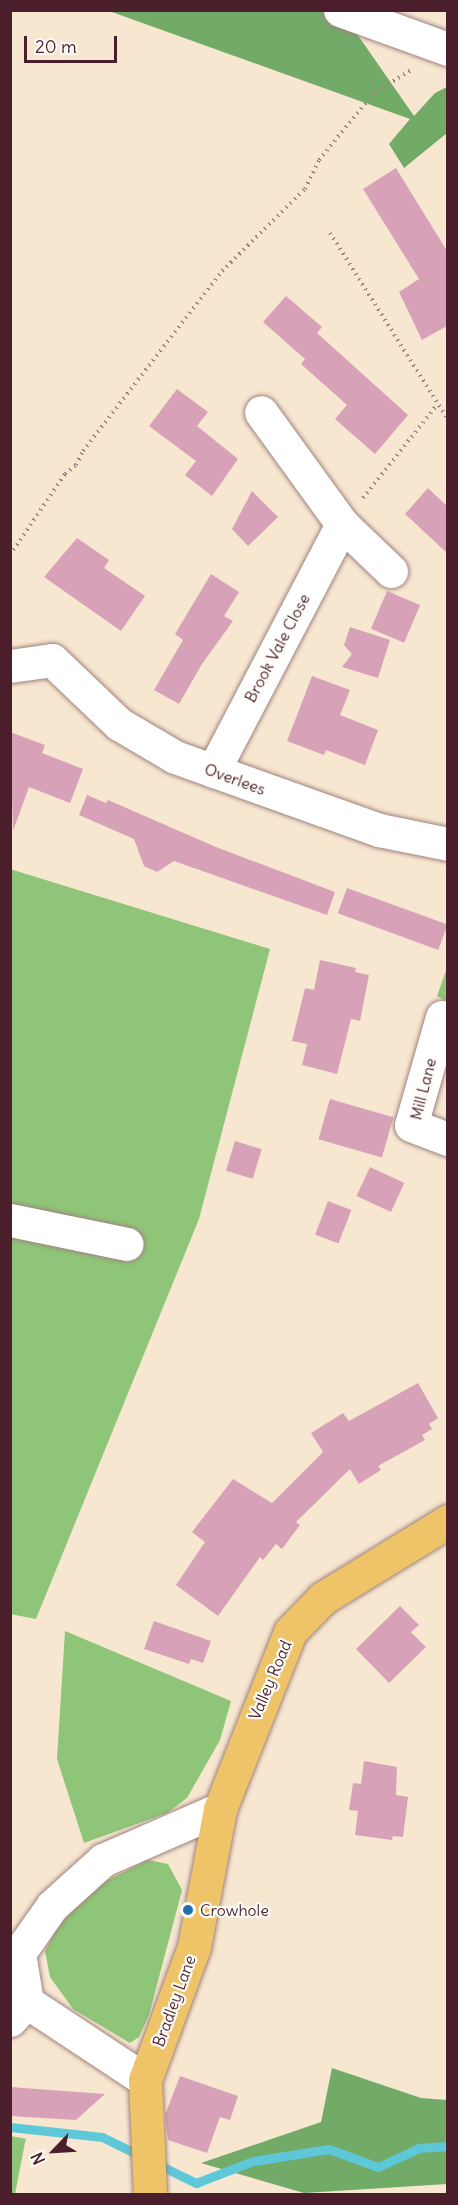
<!DOCTYPE html>
<html>
<head>
<meta charset="utf-8">
<style>
	body { margin:0 }
	#map { position:relative; width:458px; height:2205px; overflow:hidden; background:#f7e7d1; font-family:Delius,sans-serif }
	div>[style] { position:absolute }
	[style*='--x'] { left:calc(var(--x)*1px); top:calc(var(--y)*1px); width:calc(var(--w)*1px); rotate:calc(var(--a)*1deg) }
	.green>* { inset:0; background:#8ec578; transform-origin:0 0 }
	.forest>* { inset:0; background:#72aa68 }
	.stream>* { height:9px; margin:-4.5px; padding:0 4.5px; transform-origin:4.5px; border-radius:4.5px; background:#5ec8d9 }
	.building>* { inset:0; background:#d7a2b8; transform-origin:0 0 }
	.path>* { height:4px; margin-top:-2px; transform-origin:0; background:repeating-linear-gradient(90deg,#a0837e 0 1.5px,transparent 0 6px) }
	.roads { filter:drop-shadow(0 0 2px #a0837e) drop-shadow(0 0 2px #a0837e) }
	.minor>* { height:33px; margin:-16.5px; padding:0 16.5px; transform-origin:16.5px; border-radius:16.5px; background:#fff }
	.major>* { height:33px; margin:-16.5px; padding:0 16.5px; transform-origin:16.5px; border-radius:16.5px; background:#efc469 }
	.dots>* { width:16px; height:16px; translate:-50% -50%; box-sizing:border-box; border:3px solid #fdfcf7; border-radius:50% }
	span { translate:-50% -50%; white-space:nowrap; text-align:center; line-height:1.15; -webkit-text-stroke:4.5px #fdfcf7; paint-order:stroke }
	.street-label { font-size:16px; color:#4a1f2b }
	.poi-label { font-size:16px; color:#4a1f2b }
	.left { translate:0 -50%; text-align:left }
	.frame { position:absolute; inset:0; border:12px solid #4a1f2b; pointer-events:none }
	.north { position:absolute; left:24px; top:2121px; width:60px; height:60px; -webkit-text-stroke:4px #fdfcf7; paint-order:stroke; rotate:245deg; font-size:16px; font-weight:700; line-height:24px; text-align:center; color:#4a1f2b }
	.north::after { content:''; display:block; margin:auto; width:21px; height:27px; background:#4a1f2b; clip-path:polygon(50% 0,100% 100%,50% 72%,0 100%) }
	.scale { position:absolute; left:24px; top:36px; width:93px; height:27px; box-sizing:border-box; border:3px solid #4a1f2b; border-top:0; padding-left:8px; font-size:18px; line-height:21px; white-space:nowrap; color:#4a1f2b; -webkit-text-stroke:4px #fdfcf7; paint-order:stroke }
</style>
</head>
<body>
<div id="map">
	<div class="green">
		<div style="clip-path:polygon(10px 869px,270px 949px,199px 1219px,36px 1619px,10px 1614px)"></div>
		<div style="clip-path:polygon(447px 968px,447px 1001px,437px 996px)"></div>
		<div style="clip-path:polygon(65px 1631px,231px 1701px,220px 1740px,187px 1798px,167px 1813px,84px 1843px,57px 1759px)"></div>
		<div style="clip-path:polygon(148px 1860px,168px 1864px,182px 1890px,149px 2015px,139px 2037px,130px 2043px,73px 2009px,50px 1977px,45px 1951px,59px 1924px,104px 1882px)"></div>
		<div style="left:11px;top:2136px;width:15px;height:58px;rotate:11deg"></div>
	</div>
	<div class="forest">
		<div style="clip-path:polygon(109px 11px,341px 11px,414px 116px,435px 93px,447px 87px,447px 133px,404px 168px,389px 144px,410px 119px)"></div>
		<div style="clip-path:polygon(332px 2068px,421px 2098px,447px 2100px,447px 2184px,304px 2193px,201px 2163px,321px 2122px)"></div>
	</div>
	<div class="stream">
		<div style="--x:10;--y:2127;--w:93;--a:6.2"></div>
		<div style="--x:102;--y:2137;--w:46;--a:26"></div>
		<div style="--x:155;--y:2163;--w:46;--a:26"></div>
		<div style="--x:196;--y:2183;--w:61;--a:-21.1"></div>
		<div style="--x:253;--y:2161;--w:77;--a:-9"></div>
		<div style="--x:329;--y:2149;--w:52;--a:20.2"></div>
		<div style="--x:378;--y:2167;--w:45;--a:-24.9"></div>
		<div style="--x:419;--y:2148;--w:29;--a:-4"></div>
	</div>
	<div class="building">
		<div style="clip-path:polygon(396px 168px,447px 251px,447px 326px,422px 340px,399px 292px,419px 279px,363px 189px)"></div>
		<div style="clip-path:polygon(286px 296px,322px 327px,317px 333px,408px 415px,375px 454px,335px 419px,347px 405px,301px 364px,305px 359px,263px 322px)"></div>
		<div style="clip-path:polygon(177px 389px,208px 412px,197px 426px,238px 459px,212px 496px,185px 475px,196px 461px,149px 426px)"></div>
		<div style="clip-path:polygon(428px 488px,447px 506px,447px 553px,405px 514px)"></div>
		<div style="clip-path:polygon(252px 491px,278px 517px,248px 546px,232px 529px)"></div>
		<div style="clip-path:polygon(77px 538px,109px 560px,104px 568px,145px 596px,121px 631px,44px 577px)"></div>
		<div style="clip-path:polygon(211px 574px,239px 592px,224px 616px,233px 621px,202px 664px,179px 704px,154px 690px,183px 640px,175px 634px)"></div>
		<div style="left:387px;top:591px;width:36px;height:41px;rotate:23deg"></div>
		<div style="clip-path:polygon(350px 627px,390px 640px,378px 678px,342px 667px,352px 654px,344px 645px)"></div>
		<div style="clip-path:polygon(312px 676px,350px 690px,340px 715px,378px 730px,365px 765px,326px 750px,324px 755px,287px 741px)"></div>
		<div style="clip-path:polygon(10px 732px,45px 745px,42px 753px,83px 769px,70px 803px,29px 787px,13px 831px)"></div>
		<div style="clip-path:polygon(87px 795px,106px 803px,108px 800px,216px 847px,335px 892px,327px 915px,174px 861px,157px 872px,144px 866px,134px 839px,79px 815px)"></div>
		<div style="left:347px;top:888px;width:107px;height:27px;rotate:20deg"></div>
		<div style="clip-path:polygon(320px 960px,356px 968px,355px 972px,369px 975px,360px 1021px,351px 1019px,337px 1074px,302px 1065px,307px 1044px,292px 1041px,305px 988px,314px 990px)"></div>
		<div style="left:330px;top:1099px;width:66px;height:42px;rotate:16deg"></div>
		<div style="left:235px;top:1141px;width:28px;height:31px;rotate:17deg"></div>
		<div style="left:370px;top:1167px;width:38px;height:32px;rotate:25deg"></div>
		<div style="left:328px;top:1201px;width:25px;height:36px;rotate:21deg"></div>
		<div style="clip-path:polygon(418px 1383px,438px 1418px,429px 1424px,432px 1429px,422px 1435px,425px 1440px,378px 1466px,381px 1470px,359px 1484px,350px 1469px,296px 1522px,300px 1525px,282px 1549px,276px 1544px,263px 1560px,260px 1557px,218px 1616px,176px 1585px,205px 1542px,192px 1532px,233px 1479px,272px 1503px,323px 1452px,311px 1433px,343px 1413px,349px 1421px)"></div>
		<div style="clip-path:polygon(400px 1606px,419px 1625px,411px 1632px,426px 1647px,389px 1683px,356px 1649px)"></div>
		<div style="clip-path:polygon(154px 1621px,211px 1641px,203px 1663px,191px 1659px,189px 1664px,144px 1649px)"></div>
		<div style="clip-path:polygon(364px 1761px,397px 1767px,396px 1795px,408px 1797px,403px 1837px,393px 1836px,392px 1840px,355px 1835px,358px 1811px,349px 1810px,353px 1783px,361px 1784px)"></div>
		<div style="clip-path:polygon(180px 2076px,238px 2096px,230px 2120px,220px 2117px,207px 2153px,168px 2140px,165px 2115px)"></div>
		<div style="clip-path:polygon(10px 2087px,105px 2094px,76px 2120px,10px 2116px)"></div>
	</div>
	<div class="path">
		<div style="--x:330;--y:233;--w:221;--a:57.7"></div>
		<div style="--x:363;--y:498;--w:119;--a:-51.5"></div>
		<div style="--x:10;--y:555;--w:98;--a:-55.8"></div>
		<div style="--x:65;--y:474;--w:14;--a:-39"></div>
		<div style="--x:76;--y:465;--w:16;--a:-63"></div>
		<div style="--x:83;--y:451;--w:227;--a:-52.3"></div>
		<div style="--x:222;--y:271;--w:117;--a:-44.7"></div>
		<div style="--x:305;--y:189;--w:32;--a:-64"></div>
		<div style="--x:319;--y:160;--w:85;--a:-50.7"></div>
		<div style="--x:373;--y:94;--w:45;--a:-32.3"></div>
	</div>
	<div class="roads">
		<div class="minor">
			<div style="--x:340;--y:10;--w:115;--a:19.9"></div>
			<div style="--x:342;--y:524;--w:68;--a:43.8"></div>
			<div style="--x:10;--y:666;--w:42;--a:-8.1"></div>
			<div style="--x:52;--y:660;--w:93;--a:43.7"></div>
			<div style="--x:119;--y:724;--w:65;--a:30.5"></div>
			<div style="--x:175;--y:757;--w:217;--a:19.7"></div>
			<div style="--x:379;--y:830;--w:70;--a:11.5"></div>
			<div style="--x:213;--y:771;--w:279;--a:-62.4"></div>
			<div style="--x:342;--y:524;--w:138;--a:-125.9"></div>
			<div style="--x:442;--y:1017;--w:112;--a:106"></div>
			<div style="--x:411;--y:1125;--w:40;--a:21"></div>
			<div style="--x:10;--y:1220;--w:119;--a:11.6"></div>
			<div style="--x:27;--y:2002;--w:141;--a:33.5"></div>
			<div style="--x:10;--y:2020;--w:25;--a:-47"></div>
			<div style="--x:27;--y:2002;--w:50;--a:-99.3"></div>
			<div style="--x:19;--y:1953;--w:57;--a:-54.9"></div>
			<div style="--x:52;--y:1906;--w:69;--a:-42"></div>
			<div style="--x:103;--y:1860;--w:128;--a:-23.6"></div>
		</div>
		<div class="major">
			<div style="--x:150;--y:2194;--w:114;--a:-92.5"></div>
			<div style="--x:145;--y:2080;--w:142;--a:-69.8"></div>
			<div style="--x:194;--y:1947;--w:140;--a:-79.3"></div>
			<div style="--x:220;--y:1809;--w:190;--a:-68.4"></div>
			<div style="--x:290;--y:1632;--w:47;--a:-45.9"></div>
			<div style="--x:323;--y:1598;--w:147;--a:-31.6"></div>
		</div>
	</div>
	<div class="dots">
		<div style="left:188px;top:1910px;background:#1f6fb2"></div>
	</div>
	<div class="street-label">
		<span style="left:277px;top:648px;rotate:-62deg">Brook Vale Close</span>
		<span style="left:235px;top:779px;rotate:20deg">Overlees</span>
		<span style="left:423px;top:1089px;rotate:-76deg">Mill Lane</span>
		<span style="left:270px;top:1680px;rotate:-67deg">Valley Road</span>
		<span style="left:174px;top:2001px;rotate:-70deg">Bradley Lane</span>
	</div>
	<div class="poi-label">
		<span class="left" style="left:200px;top:1910px">Crowhole</span>
	</div>
	<div class="frame"></div>
	<div class="north">N</div>
	<div class="scale">20 m</div>
</div>
</body>
</html>
